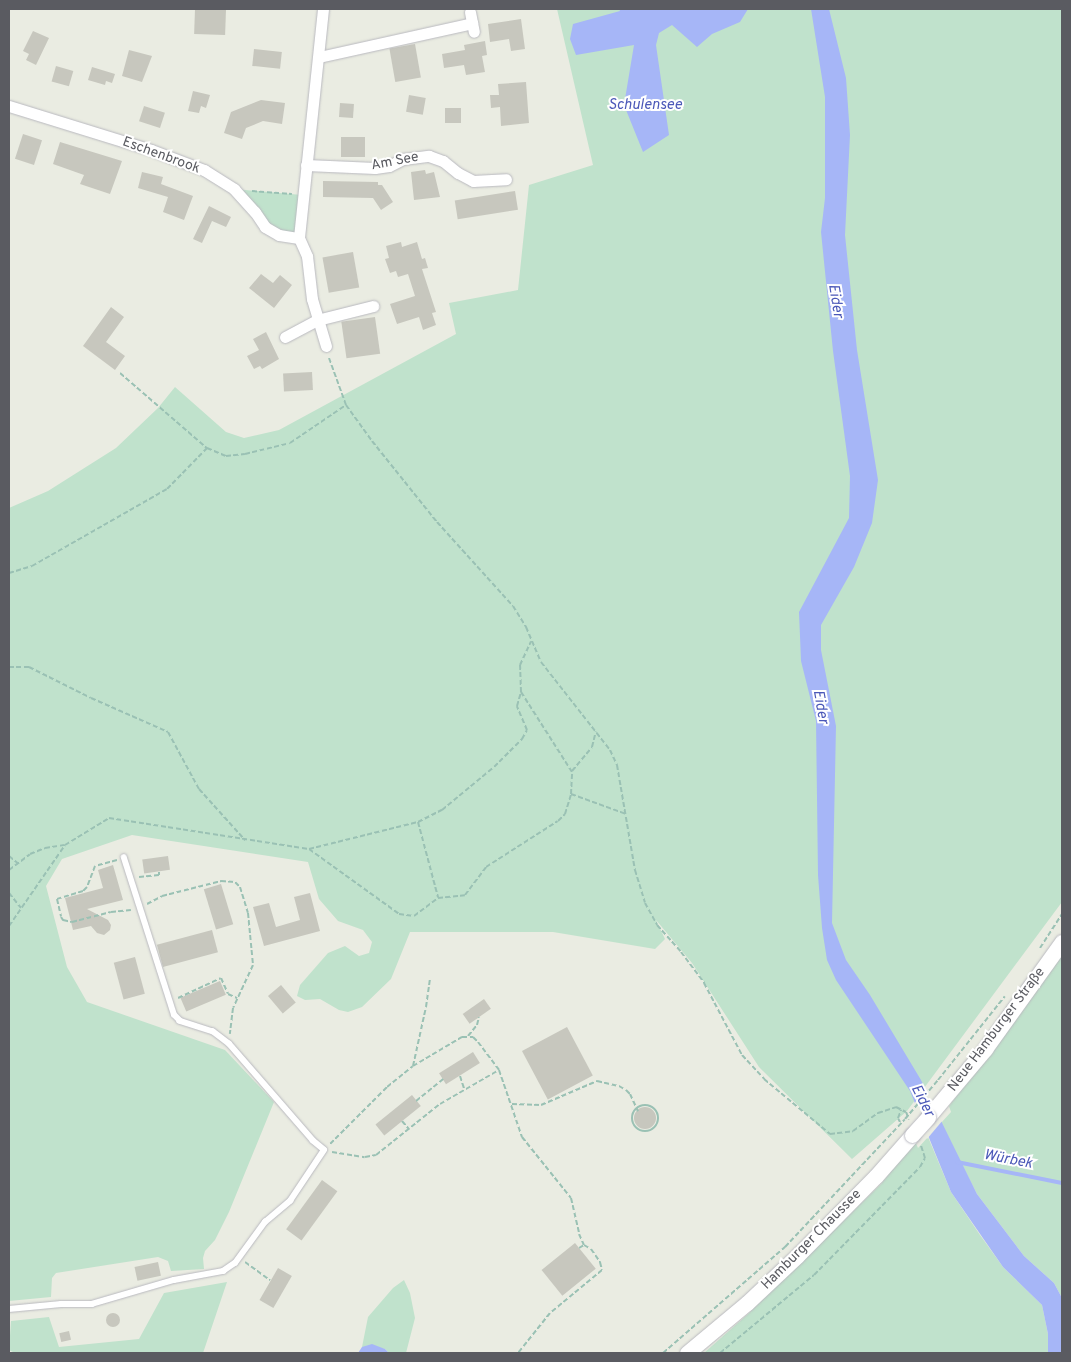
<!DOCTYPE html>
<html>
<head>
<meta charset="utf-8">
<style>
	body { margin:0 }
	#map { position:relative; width:1071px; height:1362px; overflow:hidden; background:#eaece2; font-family:Overpass,sans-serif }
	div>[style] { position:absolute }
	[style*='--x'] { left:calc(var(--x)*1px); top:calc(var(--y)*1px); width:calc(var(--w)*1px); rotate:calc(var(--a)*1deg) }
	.green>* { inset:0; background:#c0e2cc }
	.water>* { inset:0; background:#a6b6f7 }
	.pier>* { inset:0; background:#eaece2 }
	.stream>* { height:4px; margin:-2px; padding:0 2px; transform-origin:2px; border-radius:2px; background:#a6b6f7 }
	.building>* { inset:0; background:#c7c7be; transform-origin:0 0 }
	.round { border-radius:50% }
	.path>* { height:2px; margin-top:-1px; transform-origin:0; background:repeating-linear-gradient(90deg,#9ac1b4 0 5px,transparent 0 7.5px) }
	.path>.ring { margin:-1px; padding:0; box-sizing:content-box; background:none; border:2px solid #9ac1b4; border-radius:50% }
	.roads { filter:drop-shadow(0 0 1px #b9b9bf) drop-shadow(0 0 1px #b9b9bf) }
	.lane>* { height:5.5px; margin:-2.75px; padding:0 2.75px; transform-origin:2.75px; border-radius:2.75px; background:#fff }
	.street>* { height:11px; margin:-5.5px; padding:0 5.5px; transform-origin:5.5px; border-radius:5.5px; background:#fff }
	.secondary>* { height:15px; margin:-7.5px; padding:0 7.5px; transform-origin:7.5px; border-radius:7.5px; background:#fff }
	.path-bridge>* { height:2px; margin-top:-1px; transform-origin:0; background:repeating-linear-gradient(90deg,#9ac1b4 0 5px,transparent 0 7.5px) }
	.bridges { filter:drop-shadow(0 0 1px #babac2) drop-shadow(0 0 1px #babac2) }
	.secondary-bridge>* { height:15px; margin:-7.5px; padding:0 7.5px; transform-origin:7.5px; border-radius:7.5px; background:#fff }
	span { translate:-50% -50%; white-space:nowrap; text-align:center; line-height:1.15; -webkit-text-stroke:4px #fff; paint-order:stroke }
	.street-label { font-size:14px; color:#5a5b61 }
	.water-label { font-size:15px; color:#4b58b8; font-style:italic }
	.frame { position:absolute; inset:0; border:10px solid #5a5b61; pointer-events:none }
</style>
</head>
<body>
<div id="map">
	<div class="green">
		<div style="clip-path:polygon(557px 9px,1062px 9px,1062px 902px,907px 1111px,852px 1159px,759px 1067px,692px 963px,656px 920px,665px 939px,655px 949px,553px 932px,410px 932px,391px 979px,362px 1007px,348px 1012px,339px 1010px,320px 999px,305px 1000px,297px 996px,300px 985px,328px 953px,345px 946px,359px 956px,369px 953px,372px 942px,363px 930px,338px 921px,319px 899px,308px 862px,132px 835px,62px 859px,46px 886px,67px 967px,87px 1002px,225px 1050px,274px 1102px,229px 1212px,215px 1240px,205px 1251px,203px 1258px,204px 1269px,171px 1271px,168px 1261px,158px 1257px,56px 1273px,52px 1278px,51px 1297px,9px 1301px,9px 508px,48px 491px,116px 448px,158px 408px,175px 387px,226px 432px,244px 438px,279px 430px,456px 334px,449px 303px,518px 290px,529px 185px,593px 165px)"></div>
		<div style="clip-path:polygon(234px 189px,302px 195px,299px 238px,279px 235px)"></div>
		<div style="clip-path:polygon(1062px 955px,1062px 1298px,1054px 1283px,1024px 1256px,977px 1194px,941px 1123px,951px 1112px,949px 1106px)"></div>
		<div style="clip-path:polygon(928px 1137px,951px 1192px,980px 1235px,1003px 1267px,1042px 1305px,1048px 1334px,1048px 1353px,704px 1353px,748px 1314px,881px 1184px,915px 1141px,918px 1148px)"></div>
		<div style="clip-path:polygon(404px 1280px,410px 1293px,415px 1318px,406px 1353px,389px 1353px,385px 1349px,362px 1347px,368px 1317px,393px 1288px)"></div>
		<div style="clip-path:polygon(227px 1282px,203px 1353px,15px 1353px,9px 1350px,11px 1321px,49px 1317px,59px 1347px,139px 1339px,164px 1293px)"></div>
	</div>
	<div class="water">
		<div style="clip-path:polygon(619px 9px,748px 9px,740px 22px,712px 34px,697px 47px,672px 25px,659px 33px,656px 45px,669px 135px,643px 152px,624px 105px,634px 45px,576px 55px,570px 39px,573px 24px,620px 11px)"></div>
		<div style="clip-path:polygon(811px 9px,829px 9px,846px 78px,850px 135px,845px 235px,857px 350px,878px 480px,872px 523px,854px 567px,821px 625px,821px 650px,836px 726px,832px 923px,846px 960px,870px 995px,921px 1080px,977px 1194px,1024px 1256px,1054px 1283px,1062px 1298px,1062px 1353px,1048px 1353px,1048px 1334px,1042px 1305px,1003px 1267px,951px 1192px,910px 1091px,836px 980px,827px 960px,822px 928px,818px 875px,816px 721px,801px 661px,799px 612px,849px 518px,850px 476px,833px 351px,821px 232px,825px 198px,825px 97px)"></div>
		<div style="clip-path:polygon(372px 1344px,385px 1349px,389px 1353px,358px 1353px,362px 1347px)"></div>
	</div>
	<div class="pier">
		<div style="clip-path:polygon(927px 1088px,943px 1120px,927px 1139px,913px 1105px)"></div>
	</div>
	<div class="stream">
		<div style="--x:957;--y:1162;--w:107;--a:11.3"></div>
	</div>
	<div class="building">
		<div style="left:195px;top:9px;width:31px;height:25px;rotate:2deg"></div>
		<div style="clip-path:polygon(521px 19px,525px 49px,511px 51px,509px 39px,490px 42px,488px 24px)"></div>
		<div style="clip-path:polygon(33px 31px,49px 38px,36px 65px,26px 60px,29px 54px,23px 51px)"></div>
		<div style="clip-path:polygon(485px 41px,487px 55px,482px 56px,485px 72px,466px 75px,464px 65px,444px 68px,442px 54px,465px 50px,464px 45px)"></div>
		<div style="left:415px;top:44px;width:34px;height:26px;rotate:80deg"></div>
		<div style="left:254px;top:49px;width:28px;height:17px;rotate:6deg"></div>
		<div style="clip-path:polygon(129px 50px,152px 56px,142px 82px,122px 76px)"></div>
		<div style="left:56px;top:66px;width:18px;height:16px;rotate:16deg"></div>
		<div style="clip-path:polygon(92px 67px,115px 74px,112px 83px,106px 81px,105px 85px,88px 80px)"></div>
		<div style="clip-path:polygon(526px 82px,529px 123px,501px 126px,500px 107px,491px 108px,490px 95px,499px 95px,498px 84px)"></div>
		<div style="clip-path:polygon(193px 91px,210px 95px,206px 108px,201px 106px,199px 113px,188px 111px)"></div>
		<div style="left:409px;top:95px;width:17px;height:17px;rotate:10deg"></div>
		<div style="clip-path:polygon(261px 100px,285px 103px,282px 124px,263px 121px,246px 128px,242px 139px,224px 133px,231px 112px)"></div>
		<div style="left:340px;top:103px;width:14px;height:14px;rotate:4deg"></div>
		<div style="left:144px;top:106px;width:22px;height:16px;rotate:18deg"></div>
		<div style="left:445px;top:108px;width:16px;height:15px"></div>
		<div style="left:23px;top:134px;width:20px;height:26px;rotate:18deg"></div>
		<div style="left:341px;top:137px;width:24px;height:20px"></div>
		<div style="clip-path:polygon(60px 142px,122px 161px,110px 194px,80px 184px,84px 175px,53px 164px)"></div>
		<div style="clip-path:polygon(425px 170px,426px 174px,434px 172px,440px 197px,414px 200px,411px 172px)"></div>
		<div style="clip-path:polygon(142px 172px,163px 177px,161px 184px,193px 196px,184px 220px,163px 212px,168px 197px,138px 188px)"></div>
		<div style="clip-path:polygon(323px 181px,378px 182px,378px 185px,382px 185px,393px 202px,381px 210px,373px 198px,323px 197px)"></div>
		<div style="left:515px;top:191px;width:19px;height:61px;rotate:81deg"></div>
		<div style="clip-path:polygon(209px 206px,231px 217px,226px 227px,212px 221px,202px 243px,193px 239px)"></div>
		<div style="clip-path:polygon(401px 242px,402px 247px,417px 242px,422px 259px,425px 258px,428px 268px,422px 269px,436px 312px,432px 313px,436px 325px,423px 330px,419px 317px,397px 324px,390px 304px,415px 296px,408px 274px,398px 277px,396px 271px,390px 273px,385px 259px,389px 258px,386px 246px)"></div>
		<div style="left:353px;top:252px;width:36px;height:31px;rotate:80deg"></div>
		<div style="clip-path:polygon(261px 274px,273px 283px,280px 275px,292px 285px,274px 308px,249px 288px)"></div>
		<div style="clip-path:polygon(111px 307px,124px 317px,106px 342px,125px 356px,115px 370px,83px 346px)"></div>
		<div style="left:375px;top:317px;width:37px;height:34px;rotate:82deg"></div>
		<div style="clip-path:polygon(266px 332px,279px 359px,262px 369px,260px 366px,254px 369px,247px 356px,259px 350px,253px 339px)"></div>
		<div style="left:312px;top:372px;width:18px;height:29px;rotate:87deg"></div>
		<div style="left:168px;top:856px;width:14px;height:26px;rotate:82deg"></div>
		<div style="clip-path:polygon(113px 865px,123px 900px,87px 909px,108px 920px,111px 925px,110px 930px,104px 935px,97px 933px,91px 926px,73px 930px,65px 898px,103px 888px,98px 870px)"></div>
		<div style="left:221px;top:884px;width:42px;height:18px;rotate:73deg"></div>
		<div style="clip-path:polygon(310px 893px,320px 931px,264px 946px,253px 907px,269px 903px,276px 927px,300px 920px,294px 897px)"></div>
		<div style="left:212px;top:930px;width:23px;height:57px;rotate:75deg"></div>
		<div style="left:135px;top:957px;width:38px;height:22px;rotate:75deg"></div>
		<div style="left:220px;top:981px;width:15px;height:43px;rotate:67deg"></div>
		<div style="left:281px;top:985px;width:23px;height:17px;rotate:50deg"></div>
		<div style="left:484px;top:999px;width:12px;height:26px;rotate:55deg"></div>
		<div style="left:567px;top:1027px;width:55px;height:51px;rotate:62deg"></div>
		<div style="left:473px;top:1052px;width:13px;height:40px;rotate:58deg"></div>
		<div style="left:412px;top:1095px;width:14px;height:47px;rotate:51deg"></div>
		<div class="round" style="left:634px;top:1107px;width:22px;height:22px"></div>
		<div style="left:322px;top:1180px;width:19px;height:61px;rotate:36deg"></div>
		<div style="left:575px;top:1243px;width:33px;height:43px;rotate:51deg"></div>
		<div style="left:158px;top:1262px;width:14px;height:24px;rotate:78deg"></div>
		<div style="left:278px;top:1268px;width:16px;height:37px;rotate:30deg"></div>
		<div class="round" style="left:106px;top:1313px;width:14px;height:14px"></div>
		<div style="left:69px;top:1331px;width:9px;height:10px;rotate:77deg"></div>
	</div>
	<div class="path">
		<div style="--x:252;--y:191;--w:40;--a:4.3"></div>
		<div style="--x:329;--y:358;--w:50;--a:70.1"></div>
		<div style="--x:346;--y:405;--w:44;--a:54.2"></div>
		<div style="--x:372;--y:441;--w:104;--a:51.3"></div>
		<div style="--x:437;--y:522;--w:113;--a:47.9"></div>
		<div style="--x:513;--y:606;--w:25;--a:58"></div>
		<div style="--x:526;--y:627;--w:38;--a:67"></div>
		<div style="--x:541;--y:662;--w:112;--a:51.9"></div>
		<div style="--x:610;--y:750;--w:17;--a:65"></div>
		<div style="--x:617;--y:765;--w:107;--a:80.3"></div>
		<div style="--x:635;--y:870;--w:34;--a:73"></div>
		<div style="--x:645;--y:903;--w:25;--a:61"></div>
		<div style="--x:657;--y:925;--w:36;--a:48"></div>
		<div style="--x:681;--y:952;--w:39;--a:53"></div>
		<div style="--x:704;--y:983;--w:81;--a:62.2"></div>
		<div style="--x:742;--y:1055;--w:33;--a:47"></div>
		<div style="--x:764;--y:1079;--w:86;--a:39.8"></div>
		<div style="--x:830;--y:1134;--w:23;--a:-7"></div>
		<div style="--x:853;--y:1131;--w:31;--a:-36"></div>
		<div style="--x:878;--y:1113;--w:19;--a:-18"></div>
		<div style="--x:896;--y:1107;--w:11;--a:27"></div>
		<div style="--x:906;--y:1112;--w:8;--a:67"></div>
		<div style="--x:120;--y:373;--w:115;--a:40.8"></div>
		<div style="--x:207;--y:448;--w:21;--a:23"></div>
		<div style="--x:226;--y:456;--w:19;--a:-6"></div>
		<div style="--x:245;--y:454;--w:46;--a:-13.7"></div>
		<div style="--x:290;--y:443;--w:68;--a:-34.2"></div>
		<div style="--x:9;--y:573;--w:24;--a:-17"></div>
		<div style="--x:32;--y:566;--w:155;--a:-29.7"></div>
		<div style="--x:167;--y:489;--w:57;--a:-45.7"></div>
		<div style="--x:9;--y:667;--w:20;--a:0"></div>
		<div style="--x:29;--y:667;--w:69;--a:26.6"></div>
		<div style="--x:91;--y:698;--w:84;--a:23.8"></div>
		<div style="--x:168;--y:732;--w:65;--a:61.5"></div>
		<div style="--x:199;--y:789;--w:69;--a:48"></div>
		<div style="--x:572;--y:771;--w:31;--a:-50"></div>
		<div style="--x:592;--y:747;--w:16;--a:-76"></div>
		<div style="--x:571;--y:794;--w:59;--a:20"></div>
		<div style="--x:418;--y:822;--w:78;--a:75.1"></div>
		<div style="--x:309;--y:849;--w:112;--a:-13.9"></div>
		<div style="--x:418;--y:822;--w:27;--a:-27"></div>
		<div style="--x:442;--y:810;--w:67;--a:-39.6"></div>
		<div style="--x:494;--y:767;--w:40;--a:-45"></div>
		<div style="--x:522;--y:739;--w:10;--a:-61"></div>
		<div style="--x:527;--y:730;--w:26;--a:-113"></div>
		<div style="--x:517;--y:706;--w:15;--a:-74"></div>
		<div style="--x:9;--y:856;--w:13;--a:39"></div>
		<div style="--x:117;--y:860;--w:23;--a:165"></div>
		<div style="--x:95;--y:866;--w:22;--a:111"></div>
		<div style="--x:87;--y:887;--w:6;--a:135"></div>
		<div style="--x:83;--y:891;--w:27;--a:163"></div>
		<div style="--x:57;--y:899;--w:18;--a:77"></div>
		<div style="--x:61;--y:917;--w:4;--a:56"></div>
		<div style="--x:63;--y:920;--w:9;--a:13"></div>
		<div style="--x:72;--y:922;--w:40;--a:-14.4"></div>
		<div style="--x:111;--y:912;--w:20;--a:-6"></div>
		<div style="--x:9;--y:870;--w:26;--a:-37"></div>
		<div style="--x:30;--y:854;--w:16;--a:-22"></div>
		<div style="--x:45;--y:848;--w:20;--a:-9"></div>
		<div style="--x:65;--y:845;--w:52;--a:-31.5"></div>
		<div style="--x:109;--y:818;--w:202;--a:8.8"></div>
		<div style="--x:309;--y:849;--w:111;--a:35.8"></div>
		<div style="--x:399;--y:914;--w:15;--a:8"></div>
		<div style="--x:414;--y:916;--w:30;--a:-37"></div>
		<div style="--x:438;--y:898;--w:27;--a:-6"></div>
		<div style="--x:465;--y:895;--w:35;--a:-53"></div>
		<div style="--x:486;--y:867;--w:85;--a:-32.6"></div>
		<div style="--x:558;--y:821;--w:10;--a:-45"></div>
		<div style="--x:565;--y:814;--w:21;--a:-73"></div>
		<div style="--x:571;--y:794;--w:22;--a:-87"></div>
		<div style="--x:572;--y:772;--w:95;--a:-122.5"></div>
		<div style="--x:521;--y:692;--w:27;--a:-92"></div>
		<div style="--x:520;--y:665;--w:26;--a:-65"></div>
		<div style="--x:139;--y:877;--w:20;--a:-6"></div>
		<div style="--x:159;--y:875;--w:3;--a:-90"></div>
		<div style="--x:9;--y:893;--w:19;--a:51"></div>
		<div style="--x:147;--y:904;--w:17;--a:-28"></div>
		<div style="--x:162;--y:896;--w:61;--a:-14.3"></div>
		<div style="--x:221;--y:881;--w:14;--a:4"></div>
		<div style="--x:235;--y:882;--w:7;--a:45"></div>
		<div style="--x:240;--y:887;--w:27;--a:73"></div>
		<div style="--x:248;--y:913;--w:52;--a:84.5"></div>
		<div style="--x:253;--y:965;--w:47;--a:114.9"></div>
		<div style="--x:233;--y:1008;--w:26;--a:97"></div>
		<div style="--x:9;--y:926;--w:98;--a:-55.3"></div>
		<div style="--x:1040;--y:948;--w:40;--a:-57.1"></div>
		<div style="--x:178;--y:998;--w:47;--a:-24.9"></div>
		<div style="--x:221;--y:978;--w:17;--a:66"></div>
		<div style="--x:228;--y:994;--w:10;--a:24"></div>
		<div style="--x:468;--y:1036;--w:14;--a:-51"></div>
		<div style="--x:477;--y:1025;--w:8;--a:-76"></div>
		<div style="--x:413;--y:1066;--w:60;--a:-77.6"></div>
		<div style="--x:426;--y:1007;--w:29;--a:-82"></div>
		<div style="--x:460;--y:1076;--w:13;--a:72"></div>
		<div style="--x:938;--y:1080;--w:107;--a:-51.4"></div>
		<div style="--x:416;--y:1101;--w:35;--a:-39"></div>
		<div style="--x:512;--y:1104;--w:29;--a:2"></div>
		<div style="--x:541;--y:1105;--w:61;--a:-23.2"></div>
		<div style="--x:597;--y:1081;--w:23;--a:13"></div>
		<div style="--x:619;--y:1086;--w:8;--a:30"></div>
		<div style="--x:626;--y:1090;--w:6;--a:45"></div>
		<div style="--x:630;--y:1094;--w:19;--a:65"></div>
		<div class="ring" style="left:632px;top:1105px;width:24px;height:24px"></div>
		<div style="--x:402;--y:1121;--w:11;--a:49"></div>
		<div style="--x:900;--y:1122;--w:4;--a:-117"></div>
		<div style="--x:898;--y:1118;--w:9;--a:-69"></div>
		<div style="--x:330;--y:1144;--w:81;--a:-45"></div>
		<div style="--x:387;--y:1087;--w:33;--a:-39"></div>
		<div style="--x:413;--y:1066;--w:57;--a:-30.6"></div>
		<div style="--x:462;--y:1037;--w:11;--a:0"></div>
		<div style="--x:473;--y:1037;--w:7;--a:45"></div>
		<div style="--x:478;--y:1042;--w:35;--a:53"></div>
		<div style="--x:499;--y:1070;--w:71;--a:71.1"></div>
		<div style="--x:522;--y:1137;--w:78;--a:51.2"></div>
		<div style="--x:571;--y:1198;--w:37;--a:77"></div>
		<div style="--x:579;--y:1234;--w:12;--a:66"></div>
		<div style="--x:584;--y:1245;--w:8;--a:30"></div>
		<div style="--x:591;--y:1249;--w:16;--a:55"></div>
		<div style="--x:600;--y:1262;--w:8;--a:76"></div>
		<div style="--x:602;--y:1270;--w:67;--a:140.4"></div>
		<div style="--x:550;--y:1313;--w:51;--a:128.7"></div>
		<div style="--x:332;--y:1152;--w:33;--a:9"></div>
		<div style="--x:365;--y:1157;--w:11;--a:-10"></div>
		<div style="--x:376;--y:1155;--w:82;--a:-38.6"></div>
		<div style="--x:440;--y:1104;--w:68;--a:-30"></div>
		<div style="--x:579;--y:1248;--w:6;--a:-31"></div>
		<div style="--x:245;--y:1262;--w:31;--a:36"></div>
		<div style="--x:663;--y:1353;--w:162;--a:-41"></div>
		<div style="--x:785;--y:1247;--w:175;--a:-46.8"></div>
		<div style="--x:720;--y:1353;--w:122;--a:-39.7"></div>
		<div style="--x:814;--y:1275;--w:151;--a:-45.5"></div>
		<div style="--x:920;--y:1167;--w:10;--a:-61"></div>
		<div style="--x:925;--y:1158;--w:13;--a:-108"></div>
	</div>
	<div class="roads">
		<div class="lane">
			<div style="--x:9;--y:1309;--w:52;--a:-5.5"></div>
			<div style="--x:61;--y:1304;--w:31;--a:0"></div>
			<div style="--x:92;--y:1304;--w:85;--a:-16.3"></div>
			<div style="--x:174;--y:1280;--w:50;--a:-10.4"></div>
			<div style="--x:223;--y:1271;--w:14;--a:-34"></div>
			<div style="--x:235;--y:1263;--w:51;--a:-53.8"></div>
			<div style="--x:265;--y:1222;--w:33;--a:-40"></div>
			<div style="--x:290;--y:1201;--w:61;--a:-56.3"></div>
			<div style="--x:324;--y:1150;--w:14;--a:-141"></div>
			<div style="--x:313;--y:1141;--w:128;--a:-130.9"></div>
			<div style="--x:229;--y:1044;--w:20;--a:-143"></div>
			<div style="--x:213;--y:1032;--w:35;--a:-162"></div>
			<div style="--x:180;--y:1021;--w:8;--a:-135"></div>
			<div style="--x:174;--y:1015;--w:165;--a:-107.7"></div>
		</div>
		<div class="street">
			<div style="--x:323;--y:9;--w:230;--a:96"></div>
			<div style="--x:299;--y:238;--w:20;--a:66"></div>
			<div style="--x:307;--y:256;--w:43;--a:83.4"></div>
			<div style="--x:312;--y:299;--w:49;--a:73.4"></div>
			<div style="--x:470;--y:12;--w:20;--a:79"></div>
			<div style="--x:319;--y:57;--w:157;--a:-12.5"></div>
			<div style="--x:9;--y:106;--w:149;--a:17.2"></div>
			<div style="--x:151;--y:150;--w:57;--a:20.7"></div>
			<div style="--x:204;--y:170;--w:36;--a:32"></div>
			<div style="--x:234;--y:189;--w:31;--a:48"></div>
			<div style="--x:255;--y:212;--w:18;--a:56"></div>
			<div style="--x:265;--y:227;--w:16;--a:30"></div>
			<div style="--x:279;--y:235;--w:20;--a:9"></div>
			<div style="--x:306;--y:165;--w:69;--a:2.5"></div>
			<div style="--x:375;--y:168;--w:14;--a:-8"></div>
			<div style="--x:389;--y:166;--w:16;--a:-27"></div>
			<div style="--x:403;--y:159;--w:26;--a:-7"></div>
			<div style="--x:429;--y:156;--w:15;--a:20"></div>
			<div style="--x:443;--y:161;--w:19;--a:39"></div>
			<div style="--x:458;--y:173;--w:17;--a:28"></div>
			<div style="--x:473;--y:181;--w:33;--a:-3"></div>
			<div style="--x:285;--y:337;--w:36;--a:-28"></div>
			<div style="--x:317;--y:320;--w:58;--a:-14"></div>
		</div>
		<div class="secondary">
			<div style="--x:928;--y:1117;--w:89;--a:-50"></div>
			<div style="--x:985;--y:1049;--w:132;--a:-54.3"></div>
			<div style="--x:687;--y:1353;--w:78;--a:-39.8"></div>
			<div style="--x:747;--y:1303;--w:69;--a:-43.2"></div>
			<div style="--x:797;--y:1256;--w:112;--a:-45.4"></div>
			<div style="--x:876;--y:1176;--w:55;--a:-48.7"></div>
		</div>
	</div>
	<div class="path-bridge">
		<div style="--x:905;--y:1119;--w:51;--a:-49.8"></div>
	</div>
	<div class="bridges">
		<div class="secondary-bridge">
			<div style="--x:912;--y:1135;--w:24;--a:-48"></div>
		</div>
	</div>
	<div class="street-label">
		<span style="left:161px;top:156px;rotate:20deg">Eschenbrook</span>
		<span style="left:395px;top:162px;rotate:-11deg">Am See</span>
		<span style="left:997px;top:1030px;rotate:-53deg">Neue Hamburger Straße</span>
		<span style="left:812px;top:1240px;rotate:-45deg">Hamburger Chaussee</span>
	</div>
	<div class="water-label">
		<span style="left:645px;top:106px">Schulensee</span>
		<span style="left:835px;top:301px;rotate:81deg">Eider</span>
		<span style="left:820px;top:707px;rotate:80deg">Eider</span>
		<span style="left:922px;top:1101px;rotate:63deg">Eider</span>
		<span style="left:1008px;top:1160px;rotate:11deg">Würbek</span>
	</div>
	<div class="frame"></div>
</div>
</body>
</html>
